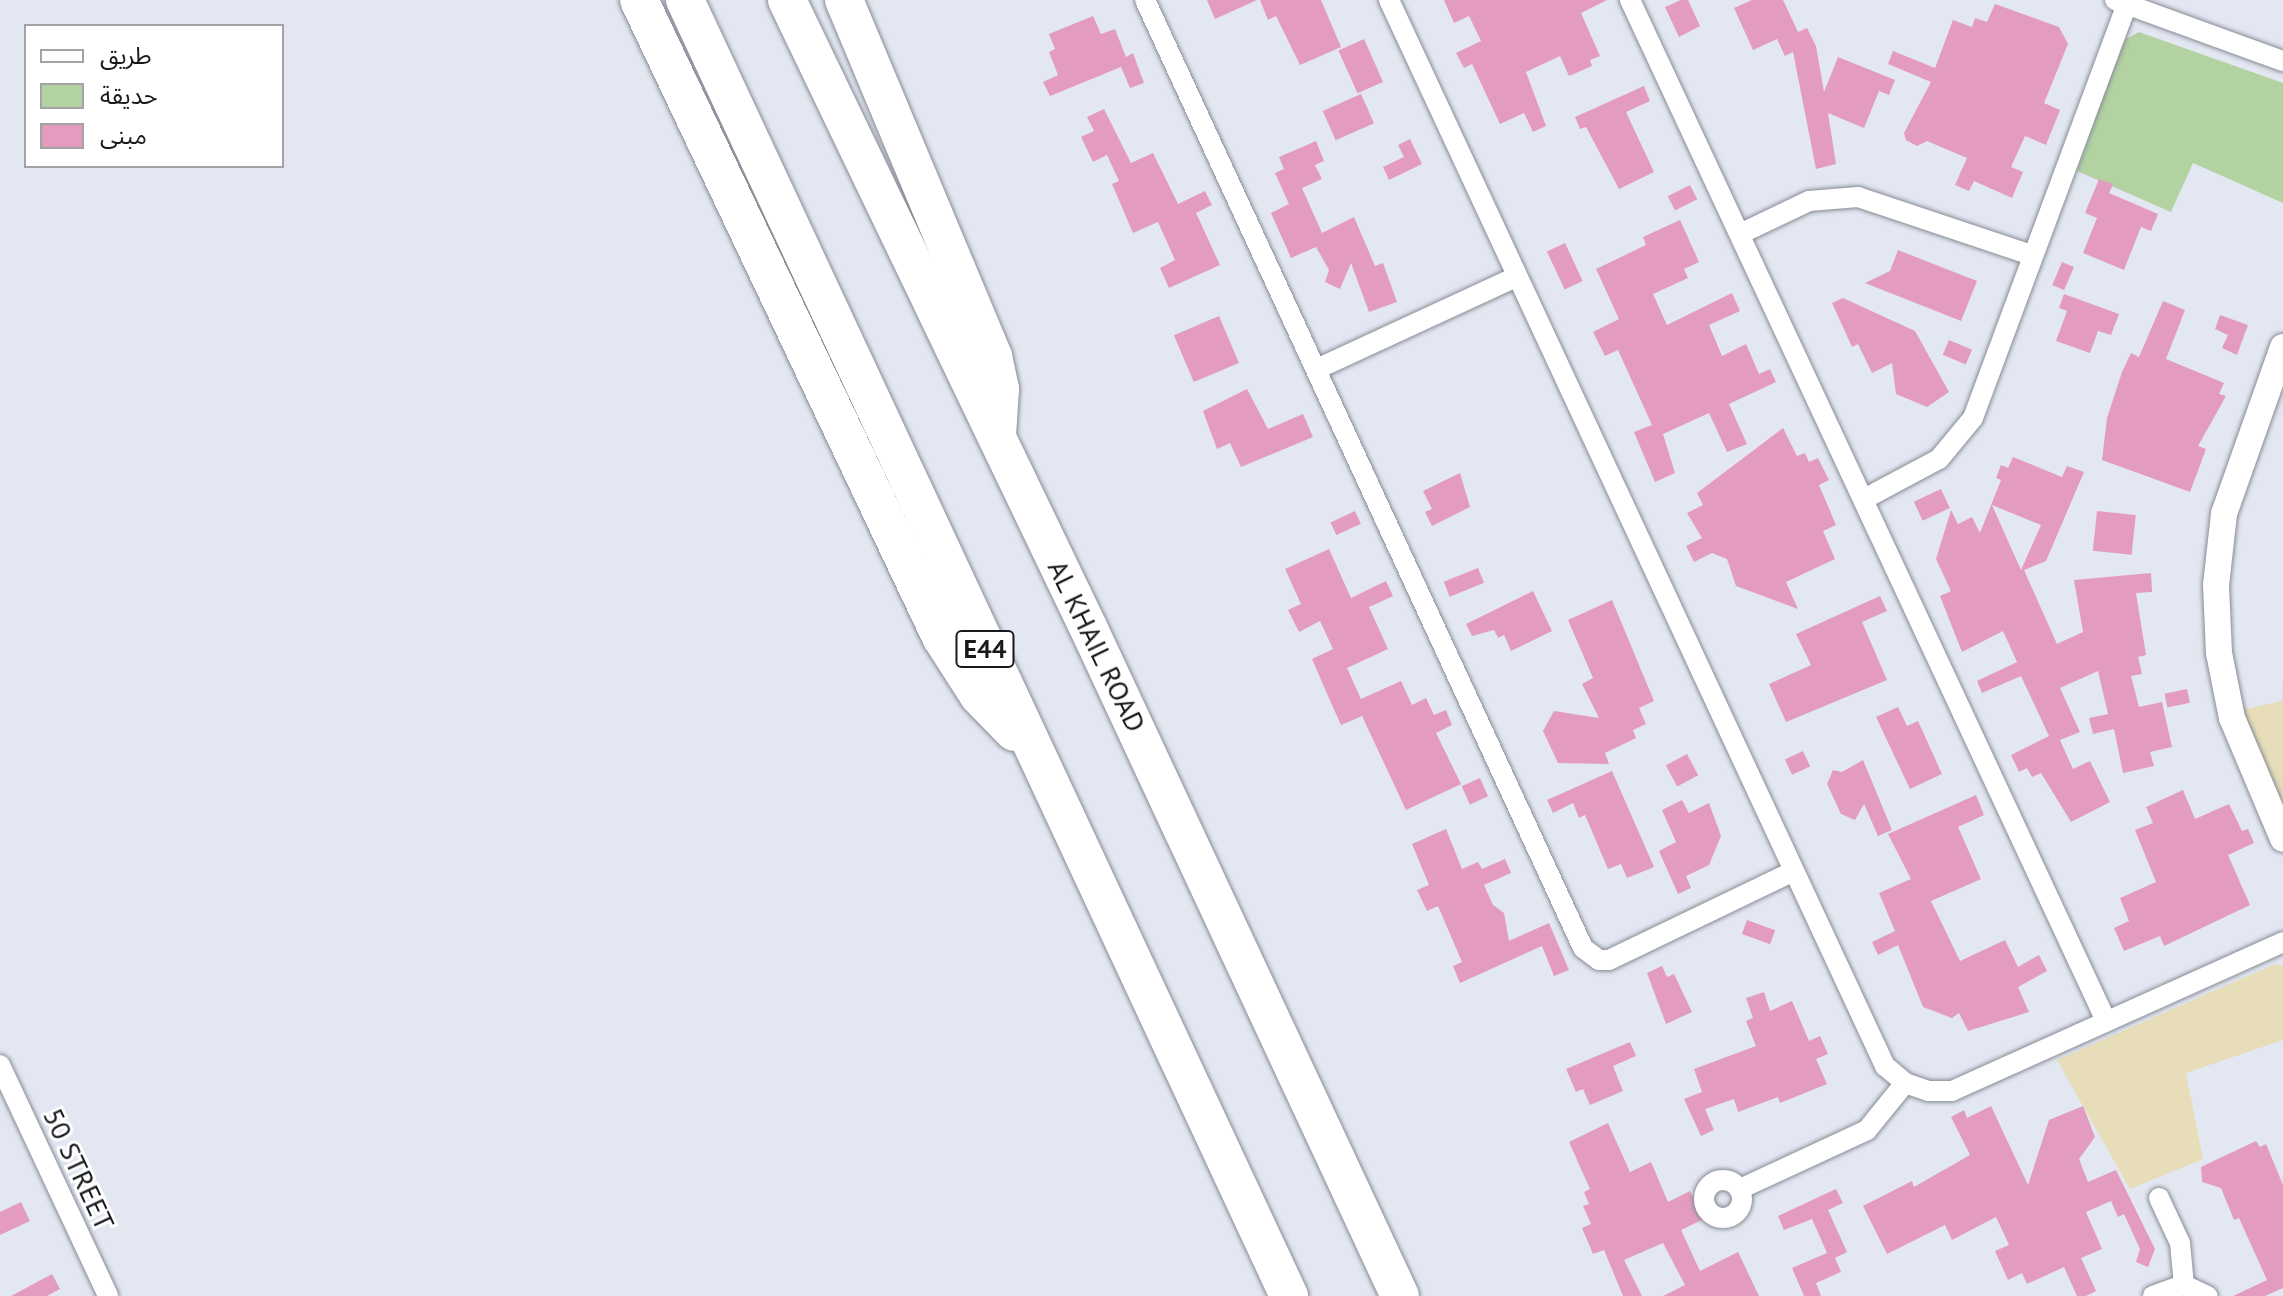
<!DOCTYPE html>
<html>
<head>
<meta charset="utf-8">
<style>
	body { margin:0 }
	#map { position:relative; width:2283px; height:1296px; overflow:hidden; background:#e2e7f2; font-family:"PT Sans","Noto Sans Arabic",sans-serif }
	div>[style] { position:absolute }
	[style*='--x'] { left:calc(var(--x)*1px); top:calc(var(--y)*1px); width:calc(var(--w)*1px); rotate:calc(var(--a)*1deg) }
	.green>* { inset:0; background:#b2d2a2 }
	.sand>* { inset:0; background:#e7ddb8 }
	.building>* { inset:0; background:#e39cbf; transform-origin:0 0 }
	.roads { filter:drop-shadow(0 0 2px #878b95) drop-shadow(0 0 2px #878b95) }
	.minor>* { height:20px; margin:-10px; padding:0 10px; transform-origin:10px; border-radius:10px; background:#fff }
	.minor>.ring { margin:-10px; padding:0; box-sizing:content-box; background:none; border:20px solid #fff; border-radius:50% }
	.tertiary>* { height:26px; margin:-13px; padding:0 13px; transform-origin:13px; border-radius:13px; background:#fff }
	.motorway>* { height:38px; margin:-19px; padding:0 19px; transform-origin:19px; border-radius:19px; background:#fff }
	span { translate:-50% -50%; white-space:nowrap; text-align:center; line-height:1.15; -webkit-text-stroke:6px #fff; paint-order:stroke }
	.shield-label span { padding:2px 6px; background:#fff; border:2px solid; border-radius:6px; -webkit-text-stroke-width:0 }
	.shield-label { font-size:26px; color:#17191d; font-weight:700 }
	.street-label { font-size:28px; color:#17191d }
	.legend { position:absolute; left:24px; top:24px; width:260px; height:144px; box-sizing:border-box; background:#fff; border:2px solid #a2a3a5; margin:0; padding:10px 14px; list-style:none; font-size:24px; color:#17191d }
	.legend li { display:flex; align-items:center; gap:16px; height:40px }
	.legend b { width:40px; border:2px solid #a2a3a5 }
</style>
</head>
<body>
<div id="map">
	<div class="green">
		<div style="clip-path:polygon(2139px 32px,2283px 83px,2283px 203px,2193px 163px,2171px 212px,2077px 171px,2122px 41px)"></div>
	</div>
	<div class="sand">
		<div style="clip-path:polygon(2283px 682px,2283px 814px,2237px 711px,2282px 701px)"></div>
		<div style="clip-path:polygon(2275px 964px,2283px 965px,2283px 1040px,2186px 1073px,2203px 1159px,2130px 1189px,2057px 1060px)"></div>
	</div>
	<div class="building">
		<div style="clip-path:polygon(1207px 0,1257px 0,1215px 19px)"></div>
		<div style="clip-path:polygon(1260px 0,1321px 0,1341px 47px,1300px 65px,1276px 16px,1268px 20px)"></div>
		<div style="clip-path:polygon(1444px 0,1607px 0,1581px 13px,1600px 56px,1590px 60px,1592px 66px,1569px 76px,1560px 56px,1526px 72px,1546px 126px,1533px 132px,1524px 113px,1500px 124px,1472px 64px,1464px 68px,1456px 53px,1481px 41px,1469px 16px,1454px 23px)"></div>
		<div style="clip-path:polygon(1681px 0,1688px 0,1700px 26px,1679px 37px,1665px 7px)"></div>
		<div style="clip-path:polygon(1752px 0,1783px 0,1798px 32px,1807px 28px,1816px 46px,1824px 92px,1838px 57px,1895px 80px,1889px 95px,1879px 91px,1864px 128px,1828px 113px,1836px 164px,1816px 169px,1793px 52px,1785px 56px,1777px 39px,1753px 50px,1734px 8px)"></div>
		<div style="clip-path:polygon(1995px 4px,2059px 27px,2068px 44px,2044px 103px,2060px 110px,2046px 145px,2025px 136px,2011px 167px,2023px 172px,2012px 198px,1974px 181px,1969px 191px,1955px 185px,1967px 158px,1927px 141px,1917px 146px,1906px 140px,1904px 133px,1931px 82px,1888px 64px,1893px 51px,1935px 68px,1953px 20px,1972px 27px,1975px 18px,1987px 22px)"></div>
		<div style="clip-path:polygon(1093px 16px,1101px 34px,1115px 29px,1126px 57px,1133px 53px,1144px 83px,1130px 88px,1121px 67px,1050px 96px,1043px 82px,1058px 75px,1049px 52px,1055px 49px,1049px 34px)"></div>
		<div style="left:1364px;top:39px;width:47px;height:28px;rotate:66deg"></div>
		<div style="clip-path:polygon(1644px 86px,1650px 101px,1626px 112px,1654px 172px,1619px 189px,1586px 127px,1580px 129px,1575px 117px)"></div>
		<div style="left:1361px;top:94px;width:32px;height:42px;rotate:66deg"></div>
		<div style="clip-path:polygon(1104px 109px,1131px 163px,1153px 153px,1178px 204px,1205px 191px,1212px 205px,1196px 213px,1220px 265px,1169px 288px,1160px 268px,1175px 260px,1158px 222px,1133px 233px,1112px 184px,1119px 181px,1107px 155px,1093px 162px,1081px 137px,1094px 131px,1087px 117px)"></div>
		<div style="clip-path:polygon(1410px 139px,1422px 164px,1389px 180px,1383px 167px,1404px 157px,1398px 145px)"></div>
		<div style="clip-path:polygon(1316px 141px,1324px 161px,1315px 165px,1322px 179px,1302px 188px,1322px 233px,1354px 217px,1375px 266px,1383px 263px,1397px 302px,1369px 312px,1351px 263px,1340px 289px,1325px 282px,1329px 270px,1316px 247px,1291px 258px,1271px 213px,1289px 204px,1275px 173px,1284px 169px,1279px 157px)"></div>
		<div style="clip-path:polygon(2099px 179px,2113px 184px,2109px 193px,2158px 214px,2151px 231px,2141px 227px,2124px 270px,2083px 253px,2097px 218px,2085px 213px)"></div>
		<div style="left:1690px;top:185px;width:16px;height:25px;rotate:63deg"></div>
		<div style="clip-path:polygon(1680px 220px,1699px 262px,1684px 269px,1688px 278px,1653px 294px,1667px 325px,1732px 293px,1740px 311px,1709px 325px,1722px 356px,1746px 344px,1759px 374px,1770px 369px,1776px 382px,1729px 404px,1747px 444px,1727px 452px,1709px 413px,1663px 434px,1675px 473px,1655px 482px,1634px 432px,1652px 425px,1618px 350px,1605px 356px,1593px 332px,1619px 319px,1596px 269px,1646px 245px,1643px 237px)"></div>
		<div style="left:1565px;top:243px;width:42px;height:20px;rotate:65deg"></div>
		<div style="clip-path:polygon(1898px 250px,1977px 281px,1961px 321px,1865px 283px,1890px 271px)"></div>
		<div style="left:2062px;top:262px;width:13px;height:25px;rotate:23deg"></div>
		<div style="clip-path:polygon(2064px 294px,2119px 314px,2111px 335px,2098px 331px,2090px 353px,2056px 341px,2067px 311px,2059px 308px)"></div>
		<div style="clip-path:polygon(1843px 298px,1915px 331px,1949px 392px,1927px 407px,1896px 394px,1892px 363px,1872px 373px,1858px 344px,1852px 347px,1832px 303px)"></div>
		<div style="clip-path:polygon(2163px 301px,2185px 310px,2166px 359px,2224px 383px,2219px 394px,2226px 396px,2198px 446px,2206px 449px,2190px 492px,2102px 460px,2107px 418px,2122px 372px,2131px 353px,2139px 357px)"></div>
		<div style="clip-path:polygon(2220px 315px,2248px 325px,2237px 355px,2222px 348px,2228px 335px,2215px 329px)"></div>
		<div style="left:1219px;top:316px;width:51px;height:49px;rotate:67deg"></div>
		<div style="left:1949px;top:340px;width:25px;height:16px;rotate:23deg"></div>
		<div style="clip-path:polygon(1247px 389px,1268px 429px,1303px 414px,1313px 437px,1241px 467px,1230px 443px,1217px 449px,1203px 411px)"></div>
		<div style="clip-path:polygon(1783px 428px,1797px 456px,1805px 453px,1809px 462px,1818px 458px,1829px 480px,1819px 485px,1836px 525px,1823px 531px,1835px 559px,1786px 582px,1798px 609px,1736px 586px,1727px 559px,1712px 553px,1694px 562px,1686px 546px,1702px 538px,1687px 513px,1703px 505px,1697px 493px)"></div>
		<div style="clip-path:polygon(evenodd,2013px 457px,2062px 477px,2067px 466px,2084px 472px,2046px 561px,2024px 570px,2057px 644px,2083px 632px,2074px 580px,2151px 573px,2152px 592px,2136px 593px,2146px 655px,2138px 657px,2142px 674px,2131px 676px,2139px 707px,2162px 702px,2172px 747px,2150px 752px,2154px 766px,2123px 773px,2114px 729px,2093px 734px,2089px 718px,2108px 714px,2098px 671px,2060px 688px,2080px 732px,2060px 740px,2073px 769px,2090px 761px,2110px 802px,2071px 822px,2041px 773px,2032px 777px,2027px 768px,2019px 772px,2011px 755px,2049px 736px,2021px 676px,1982px 693px,1977px 681px,2017px 662px,2003px 631px,1962px 652px,1940px 596px,1951px 591px,1936px 559px,1951px 510px,1958px 524px,1972px 517px,1980px 533px,2001px 480px,1996px 478px,2001px 465px,2008px 468px,2013px 457px,1992px 505px,2041px 525px,2021px 570px,1992px 505px)"></div>
		<div style="clip-path:polygon(1460px 473px,1470px 507px,1432px 526px,1425px 512px,1432px 509px,1423px 491px)"></div>
		<div style="left:1941px;top:489px;width:21px;height:30px;rotate:65deg"></div>
		<div style="left:1355px;top:511px;width:14px;height:27px;rotate:65deg"></div>
		<div style="left:2097px;top:511px;width:39px;height:40px;rotate:6deg"></div>
		<div style="clip-path:polygon(1329px 549px,1351px 598px,1386px 581px,1393px 596px,1369px 607px,1388px 649px,1347px 668px,1361px 699px,1401px 681px,1412px 705px,1426px 698px,1434px 715px,1446px 710px,1452px 725px,1436px 733px,1461px 784px,1406px 810px,1362px 716px,1341px 725px,1328px 696px,1312px 659px,1333px 649px,1320px 621px,1299px 632px,1288px 610px,1301px 604px,1285px 569px)"></div>
		<div style="left:1478px;top:568px;width:16px;height:37px;rotate:68deg"></div>
		<div style="clip-path:polygon(1533px 591px,1552px 631px,1511px 651px,1504px 635px,1498px 638px,1494px 630px,1472px 636px,1466px 624px)"></div>
		<div style="clip-path:polygon(1880px 596px,1887px 611px,1862px 622px,1887px 680px,1786px 722px,1769px 684px,1811px 665px,1796px 634px)"></div>
		<div style="clip-path:polygon(1612px 600px,1654px 701px,1639px 708px,1646px 724px,1633px 730px,1636px 738px,1605px 753px,1609px 764px,1558px 763px,1543px 731px,1554px 711px,1599px 718px,1582px 684px,1593px 678px,1568px 620px)"></div>
		<div style="left:2187px;top:689px;width:14px;height:23px;rotate:78deg"></div>
		<div style="clip-path:polygon(1898px 707px,1907px 726px,1918px 721px,1942px 774px,1910px 789px,1876px 717px)"></div>
		<div style="left:1803px;top:751px;width:17px;height:20px;rotate:65deg"></div>
		<div style="left:1687px;top:754px;width:24px;height:24px;rotate:62deg"></div>
		<div style="clip-path:polygon(1863px 760px,1892px 830px,1878px 836px,1864px 804px,1855px 820px,1841px 814px,1827px 784px,1833px 770px,1842px 772px)"></div>
		<div style="clip-path:polygon(1612px 771px,1654px 867px,1627px 878px,1621px 864px,1608px 869px,1585px 815px,1579px 818px,1573px 803px,1553px 813px,1547px 800px)"></div>
		<div style="left:1480px;top:778px;width:20px;height:20px;rotate:66deg"></div>
		<div style="clip-path:polygon(2183px 790px,2195px 819px,2229px 804px,2242px 831px,2248px 829px,2254px 843px,2228px 855px,2250px 905px,2164px 946px,2160px 936px,2124px 951px,2114px 928px,2129px 921px,2120px 898px,2156px 882px,2135px 830px,2153px 823px,2146px 807px)"></div>
		<div style="clip-path:polygon(1976px 795px,1984px 815px,1958px 827px,1981px 879px,1931px 901px,1960px 961px,2005px 940px,2018px 967px,2039px 955px,2047px 971px,2018px 987px,2029px 1012px,1968px 1031px,1959px 1013px,1952px 1018px,1923px 1007px,1898px 945px,1878px 955px,1872px 942px,1895px 931px,1879px 893px,1911px 879px,1888px 834px)"></div>
		<div style="clip-path:polygon(1682px 800px,1689px 813px,1709px 803px,1721px 836px,1709px 865px,1686px 876px,1691px 888px,1678px 894px,1659px 851px,1676px 842px,1662px 810px)"></div>
		<div style="clip-path:polygon(1446px 829px,1462px 869px,1478px 862px,1482px 869px,1505px 859px,1511px 873px,1484px 885px,1493px 905px,1504px 913px,1509px 941px,1549px 923px,1569px 970px,1554px 976px,1542px 946px,1460px 983px,1453px 966px,1462px 962px,1438px 906px,1427px 911px,1417px 890px,1429px 885px,1412px 844px)"></div>
		<div style="left:1747px;top:920px;width:30px;height:15px;rotate:20deg"></div>
		<div style="clip-path:polygon(1662px 966px,1667px 977px,1674px 974px,1692px 1012px,1666px 1024px,1647px 973px)"></div>
		<div style="clip-path:polygon(1764px 992px,1770px 1011px,1792px 1001px,1809px 1041px,1820px 1036px,1828px 1054px,1816px 1059px,1827px 1084px,1780px 1103px,1778px 1097px,1738px 1112px,1734px 1099px,1705px 1109px,1714px 1130px,1701px 1136px,1684px 1099px,1702px 1092px,1694px 1069px,1756px 1046px,1746px 1021px,1753px 1018px,1746px 998px)"></div>
		<div style="clip-path:polygon(1630px 1042px,1636px 1056px,1613px 1066px,1623px 1091px,1590px 1105px,1583px 1089px,1576px 1092px,1566px 1069px)"></div>
		<div style="clip-path:polygon(1991px 1106px,2028px 1185px,2049px 1120px,2083px 1106px,2095px 1137px,2079px 1159px,2088px 1182px,2116px 1170px,2155px 1249px,2148px 1267px,2136px 1262px,2140px 1249px,2124px 1214px,2118px 1217px,2111px 1201px,2086px 1212px,2102px 1249px,2081px 1258px,2096px 1291px,2086px 1296px,2077px 1296px,2064px 1267px,2027px 1284px,2022px 1273px,2008px 1280px,1995px 1251px,2009px 1245px,1996px 1217px,1952px 1240px,1945px 1225px,1887px 1254px,1863px 1206px,1912px 1181px,1914px 1187px,1970px 1155px,1951px 1117px,1964px 1110px,1967px 1118px)"></div>
		<div style="clip-path:polygon(1608px 1123px,1630px 1172px,1651px 1162px,1668px 1202px,1690px 1191px,1704px 1219px,1681px 1230px,1700px 1271px,1738px 1252px,1759px 1296px,1663px 1296px,1685px 1285px,1663px 1243px,1624px 1260px,1642px 1296px,1623px 1296px,1604px 1250px,1593px 1254px,1582px 1228px,1591px 1224px,1583px 1206px,1589px 1204px,1584px 1192px,1590px 1189px,1569px 1142px)"></div>
		<div style="clip-path:polygon(2256px 1141px,2260px 1147px,2266px 1144px,2283px 1185px,2283px 1288px,2265px 1296px,2233px 1296px,2267px 1280px,2239px 1218px,2234px 1220px,2221px 1188px,2202px 1182px,2201px 1167px)"></div>
		<div style="clip-path:polygon(1836px 1189px,1843px 1203px,1828px 1210px,1847px 1252px,1835px 1258px,1841px 1272px,1816px 1283px,1821px 1296px,1804px 1296px,1792px 1268px,1827px 1253px,1812px 1219px,1784px 1230px,1778px 1216px)"></div>
		<div style="clip-path:polygon(21px 1202px,30px 1221px,0 1235px,0 1212px)"></div>
		<div style="clip-path:polygon(52px 1274px,60px 1289px,47px 1296px,11px 1296px)"></div>
	</div>
	<div class="roads">
		<div class="minor">
			<div style="--x:1145;--y:0;--w:1044;--a:65.2"></div>
			<div style="--x:1583;--y:948;--w:20;--a:37"></div>
			<div style="--x:1599;--y:960;--w:10;--a:0"></div>
			<div style="--x:1609;--y:960;--w:203;--a:-25.7"></div>
			<div style="--x:1389;--y:0;--w:1176;--a:65.05"></div>
			<div style="--x:1885;--y:1066;--w:26;--a:40"></div>
			<div style="--x:1905;--y:1083;--w:24;--a:19"></div>
			<div style="--x:1928;--y:1091;--w:24;--a:0"></div>
			<div style="--x:1952;--y:1091;--w:363;--a:-24.2"></div>
			<div style="--x:1630;--y:0;--w:1127;--a:65"></div>
			<div style="--x:2115;--y:0;--w:179;--a:20"></div>
			<div style="--x:1742;--y:233;--w:74;--a:-25.5"></div>
			<div style="--x:1809;--y:201;--w:49;--a:-4.7"></div>
			<div style="--x:1858;--y:197;--w:182;--a:18.5"></div>
			<div style="--x:1317;--y:369;--w:219;--a:-24.8"></div>
			<div style="--x:1864;--y:499;--w:85;--a:-28.1"></div>
			<div style="--x:1939;--y:459;--w:53;--a:-50.3"></div>
			<div style="--x:1973;--y:418;--w:441;--a:-69.6"></div>
			<div style="--x:0;--y:1065;--w:255;--a:64.9"></div>
			<div class="ring" style="left:1704px;top:1180px;width:18px;height:18px"></div>
			<div style="--x:1740;--y:1189;--w:140;--a:-24.9"></div>
			<div style="--x:1867;--y:1130;--w:60;--a:-51"></div>
			<div style="--x:2159;--y:1198;--w:50;--a:65"></div>
			<div style="--x:2180;--y:1243;--w:42;--a:84.6"></div>
			<div style="--x:2153;--y:1296;--w:33;--a:-20"></div>
			<div style="--x:2184;--y:1285;--w:26;--a:25"></div>
		</div>
		<div class="tertiary">
			<div style="--x:2283;--y:347;--w:177;--a:109.5"></div>
			<div style="--x:2224;--y:514;--w:71;--a:96.4"></div>
			<div style="--x:2216;--y:585;--w:68;--a:87.5"></div>
			<div style="--x:2219;--y:653;--w:66;--a:78.7"></div>
			<div style="--x:2232;--y:718;--w:131;--a:67.1"></div>
		</div>
		<div class="motorway">
			<div style="--x:639;--y:0;--w:705;--a:64.63"></div>
			<div style="--x:941;--y:637;--w:70;--a:57.2"></div>
			<div style="--x:979;--y:696;--w:50;--a:45.8"></div>
			<div style="--x:685;--y:0;--w:1430;--a:65.01"></div>
			<div style="--x:787;--y:0;--w:696;--a:64.36"></div>
			<div style="--x:1088;--y:627;--w:738;--a:65"></div>
			<div style="--x:844;--y:0;--w:386;--a:67.3"></div>
			<div style="--x:993;--y:356;--w:34;--a:78"></div>
			<div style="--x:1000;--y:389;--w:47;--a:93.7"></div>
		</div>
	</div>
	<div class="shield-label">
		<span style="left:985px;top:649px">E44</span>
	</div>
	<div class="street-label">
		<span style="left:1097px;top:646px;rotate:64deg">AL KHAIL ROAD</span>
		<span style="left:79px;top:1169px;rotate:65deg">50 STREET</span>
	</div>
	<ul class="legend">
	<li><b style="height:10px;background:#fff"></b>طريق</li>
	<li><b style="height:22px;background:#b2d2a2"></b>حديقة</li>
	<li><b style="height:22px;background:#e39cbf"></b>مبنى</li>
	</ul>
</div>
</body>
</html>
